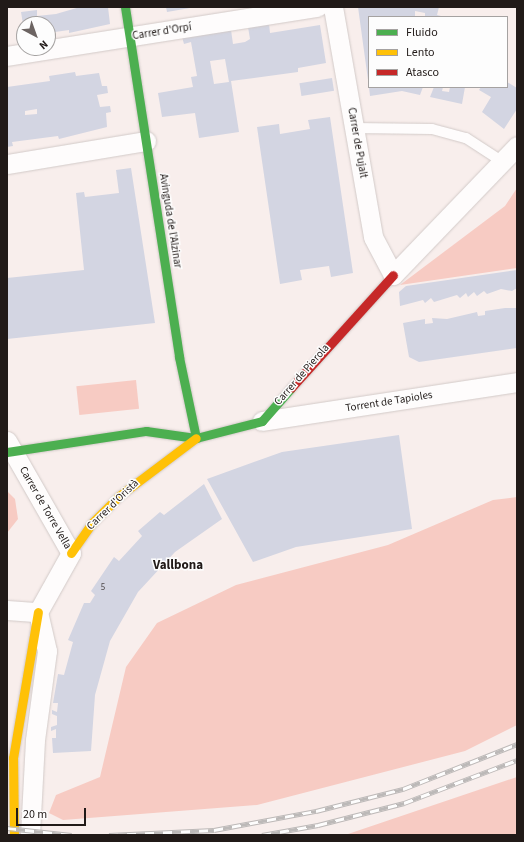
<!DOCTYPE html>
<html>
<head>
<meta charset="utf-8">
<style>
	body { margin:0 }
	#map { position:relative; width:524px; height:842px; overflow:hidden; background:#f8eeec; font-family:"Source Sans 3",sans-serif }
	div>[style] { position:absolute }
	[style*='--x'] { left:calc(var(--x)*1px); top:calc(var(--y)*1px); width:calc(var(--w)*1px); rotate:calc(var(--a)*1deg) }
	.green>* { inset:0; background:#f7cbc3; transform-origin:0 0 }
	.building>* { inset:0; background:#d3d5e2; transform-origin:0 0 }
	.roads { filter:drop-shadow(0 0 1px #d2cac8) drop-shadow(0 0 1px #d2cac8) }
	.lane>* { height:10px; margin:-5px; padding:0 5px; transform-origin:5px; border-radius:5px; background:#fefcfc }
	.street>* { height:19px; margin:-9.5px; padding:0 9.5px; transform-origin:9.5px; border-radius:9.5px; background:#fefcfc }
	.fast>* { height:9px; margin:-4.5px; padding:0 4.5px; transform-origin:4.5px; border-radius:4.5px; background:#4caf50 }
	.slow>* { height:9px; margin:-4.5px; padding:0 4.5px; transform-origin:4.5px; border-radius:4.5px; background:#ffc107 }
	.jam>* { height:9px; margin:-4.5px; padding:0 4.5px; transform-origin:4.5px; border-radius:4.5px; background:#c62828 }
	.rail>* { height:4.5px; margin-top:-2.25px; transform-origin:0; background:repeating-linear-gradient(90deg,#fdfdfd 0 9px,#bcb9b8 0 18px); box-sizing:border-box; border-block:1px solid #bcb9b8 }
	span { translate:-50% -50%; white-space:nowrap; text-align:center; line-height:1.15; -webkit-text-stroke:3px #fdfdfd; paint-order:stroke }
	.number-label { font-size:9px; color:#4e494a }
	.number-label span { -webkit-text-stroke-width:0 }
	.street-label { font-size:11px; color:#211a18 }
	.quarter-label { font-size:13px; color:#211a18; font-weight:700 }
	.frame { position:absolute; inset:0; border:8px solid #211a18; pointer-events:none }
	.legend { position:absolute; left:368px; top:16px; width:140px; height:72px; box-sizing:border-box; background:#fdfdfd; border:1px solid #a5a2a1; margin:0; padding:5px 7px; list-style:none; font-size:12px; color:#211a18 }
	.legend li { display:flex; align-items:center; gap:8px; height:20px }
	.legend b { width:20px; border:1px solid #a5a2a1 }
	.north { position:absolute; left:16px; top:16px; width:40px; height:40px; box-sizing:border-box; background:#fdfdfd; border:1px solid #a5a2a1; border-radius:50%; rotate:139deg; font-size:11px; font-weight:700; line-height:16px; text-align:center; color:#211a18 }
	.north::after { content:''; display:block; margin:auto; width:14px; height:18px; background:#6c6462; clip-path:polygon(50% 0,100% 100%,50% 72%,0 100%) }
	.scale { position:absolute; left:16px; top:808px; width:70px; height:18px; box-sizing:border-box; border:2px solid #211a18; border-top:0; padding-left:5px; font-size:12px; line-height:14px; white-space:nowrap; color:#211a18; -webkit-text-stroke:3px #fdfdfd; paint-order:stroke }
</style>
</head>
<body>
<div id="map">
	<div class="green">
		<div style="clip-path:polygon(517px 188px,517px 268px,400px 285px,505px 206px)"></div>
		<div style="left:136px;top:380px;width:29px;height:60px;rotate:84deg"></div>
		<div style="clip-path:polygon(7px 491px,15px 499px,18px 519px,7px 533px)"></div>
		<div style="clip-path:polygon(517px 497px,517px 725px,465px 751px,257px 805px,63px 820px,49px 813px,56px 795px,100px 777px,126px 667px,157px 623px,236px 585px,388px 545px,493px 500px)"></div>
		<div style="clip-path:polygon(517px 777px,517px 835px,340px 835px,348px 834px)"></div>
	</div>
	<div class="building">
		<div style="clip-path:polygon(80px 7px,108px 7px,110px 24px,69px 33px,69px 30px,48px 33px,48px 24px,23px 24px,21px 12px,37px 10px,37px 16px,56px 14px)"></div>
		<div style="clip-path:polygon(166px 7px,190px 7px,190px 8px,167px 12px)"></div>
		<div style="clip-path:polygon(358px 7px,439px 7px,437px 15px,445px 17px,425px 17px,425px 13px,415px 11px,415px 17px,369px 17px,368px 80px)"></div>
		<div style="clip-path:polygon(evenodd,269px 24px,270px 33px,320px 25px,326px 63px,298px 68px,298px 72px,231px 81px,239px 132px,199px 138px,195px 113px,162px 117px,158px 93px,193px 87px,191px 77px,197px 76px,191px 42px,184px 44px,182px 37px,231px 30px,233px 44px,245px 42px,250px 39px,248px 27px,269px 24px,225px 59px,229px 82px,214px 84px,210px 61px,225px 59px)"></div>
		<div style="clip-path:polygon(evenodd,75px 72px,76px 76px,99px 73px,102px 86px,107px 86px,108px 93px,97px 95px,100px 107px,110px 106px,111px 112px,106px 113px,107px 127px,59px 139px,58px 136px,12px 142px,13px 146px,7px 147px,7px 87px,50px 81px,49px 76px,75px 72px,37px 109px,37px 114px,25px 115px,25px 111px,37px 109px)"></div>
		<div style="left:332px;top:78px;width:13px;height:33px;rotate:81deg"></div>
		<div style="clip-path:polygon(507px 82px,517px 88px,517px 109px,504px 129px,482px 112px,491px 97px,479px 90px,481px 87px,507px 87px)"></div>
		<div style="clip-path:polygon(369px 87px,423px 87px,420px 95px,402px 91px,370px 96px)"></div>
		<div style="clip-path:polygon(434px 87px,443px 87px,442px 91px,449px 92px,450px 87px,465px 87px,462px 104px,430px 97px)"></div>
		<div style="clip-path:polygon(330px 117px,353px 273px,331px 277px,329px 266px,300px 270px,302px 280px,280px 284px,257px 127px,279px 124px,280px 134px,310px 129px,308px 120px)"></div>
		<div style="clip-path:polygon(131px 168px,155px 323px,7px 339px,7px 278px,84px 270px,76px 193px,84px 192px,85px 197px,119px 193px,116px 170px)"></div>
		<div style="clip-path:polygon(517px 270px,517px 288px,512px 291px,501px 289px,487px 294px,484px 291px,477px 296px,474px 292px,468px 297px,466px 293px,460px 298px,457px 295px,434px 302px,431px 298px,425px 303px,423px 300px,400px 306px,399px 292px,406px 286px)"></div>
		<div style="clip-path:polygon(505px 308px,517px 308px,517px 348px,419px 362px,409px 357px,403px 323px,425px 319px,425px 324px,433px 323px,432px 318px,447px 319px,477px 312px,478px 316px,485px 315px,485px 311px)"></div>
		<div style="clip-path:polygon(399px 435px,412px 529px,296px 547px,253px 562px,207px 479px,282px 452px)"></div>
		<div style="clip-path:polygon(204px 484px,222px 519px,175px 552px,138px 592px,110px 641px,95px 695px,91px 751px,53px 753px,52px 738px,56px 738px,56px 729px,51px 731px,51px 727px,57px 725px,57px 716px,52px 714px,52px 710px,57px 712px,58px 703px,53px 703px,58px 674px,64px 675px,73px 642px,68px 640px,84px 603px,90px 603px,95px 595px,91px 591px,114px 557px,119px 561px,142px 536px,138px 531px,160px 512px,164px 515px)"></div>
	</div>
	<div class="roads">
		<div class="lane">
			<div style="--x:354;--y:128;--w:78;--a:0.7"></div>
			<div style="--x:432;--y:129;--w:35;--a:15"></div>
			<div style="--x:466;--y:138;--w:44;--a:33"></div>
		</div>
		<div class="street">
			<div style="--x:333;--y:7;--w:233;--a:80.1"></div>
			<div style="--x:373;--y:237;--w:43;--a:62.2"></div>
			<div style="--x:393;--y:275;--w:179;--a:-46.1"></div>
			<div style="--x:7;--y:56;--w:314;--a:-9"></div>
			<div style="--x:7;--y:164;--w:141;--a:-9.4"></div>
			<div style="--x:262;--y:421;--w:258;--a:-8.7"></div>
			<div style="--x:7;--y:441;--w:129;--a:60.3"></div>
			<div style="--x:71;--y:553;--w:68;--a:119.2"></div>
			<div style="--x:38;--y:612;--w:40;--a:77"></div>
			<div style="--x:47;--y:651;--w:90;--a:97.7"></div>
			<div style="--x:35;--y:740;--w:95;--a:93"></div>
			<div style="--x:7;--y:610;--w:31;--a:4"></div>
		</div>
		<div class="fast">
			<div style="--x:125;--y:7;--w:354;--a:81.2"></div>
			<div style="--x:179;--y:357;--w:83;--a:78.1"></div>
			<div style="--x:7;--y:452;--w:141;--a:-8.6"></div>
			<div style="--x:146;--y:431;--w:50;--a:8"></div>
			<div style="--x:196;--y:438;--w:68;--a:-14.4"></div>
			<div style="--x:262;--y:421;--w:44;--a:-48.7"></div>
		</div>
		<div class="slow">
			<div style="--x:71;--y:553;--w:37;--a:-55"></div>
			<div style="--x:92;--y:523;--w:38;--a:-45"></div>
			<div style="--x:119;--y:496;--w:96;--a:-37"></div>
			<div style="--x:14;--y:835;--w:77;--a:-90.7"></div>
			<div style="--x:13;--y:758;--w:148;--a:-80.3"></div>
		</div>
		<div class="jam">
			<div style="--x:291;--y:388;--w:152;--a:-47.9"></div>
		</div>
	</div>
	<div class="rail">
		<div style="--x:7;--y:828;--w:65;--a:6.1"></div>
		<div style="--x:109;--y:835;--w:105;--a:-2.7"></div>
		<div style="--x:214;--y:830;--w:104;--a:-10.6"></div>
		<div style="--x:316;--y:811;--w:90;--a:-14.2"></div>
		<div style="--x:403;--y:789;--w:123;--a:-21.5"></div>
		<div style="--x:262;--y:835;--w:57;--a:-10.1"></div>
		<div style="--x:318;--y:825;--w:89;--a:-14.3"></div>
		<div style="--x:404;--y:803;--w:121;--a:-20.8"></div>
	</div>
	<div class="number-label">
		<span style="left:103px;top:588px">5</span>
	</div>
	<div class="street-label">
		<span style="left:162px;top:32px;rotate:-9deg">Carrer d'Orpí</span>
		<span style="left:357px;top:143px;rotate:80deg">Carrer de Pujalt</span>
		<span style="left:170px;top:221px;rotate:81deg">Avinguda de l'Alzinar</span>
		<span style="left:302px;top:375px;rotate:-49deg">Carrer de Pierola</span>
		<span style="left:389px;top:402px;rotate:-9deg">Torrent de Tapioles</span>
		<span style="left:113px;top:505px;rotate:-44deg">Carrer d'Oristà</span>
		<span style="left:45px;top:508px;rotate:60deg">Carrer de Torre Vella</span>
	</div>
	<div class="quarter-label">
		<span style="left:178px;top:565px">Vallbona</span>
	</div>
	<div class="frame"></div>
	<ul class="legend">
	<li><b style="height:5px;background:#4caf50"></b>Fluido</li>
	<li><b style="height:5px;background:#ffc107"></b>Lento</li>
	<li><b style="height:5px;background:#c62828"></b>Atasco</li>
	</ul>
	<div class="north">N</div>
	<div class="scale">20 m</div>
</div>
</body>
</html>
